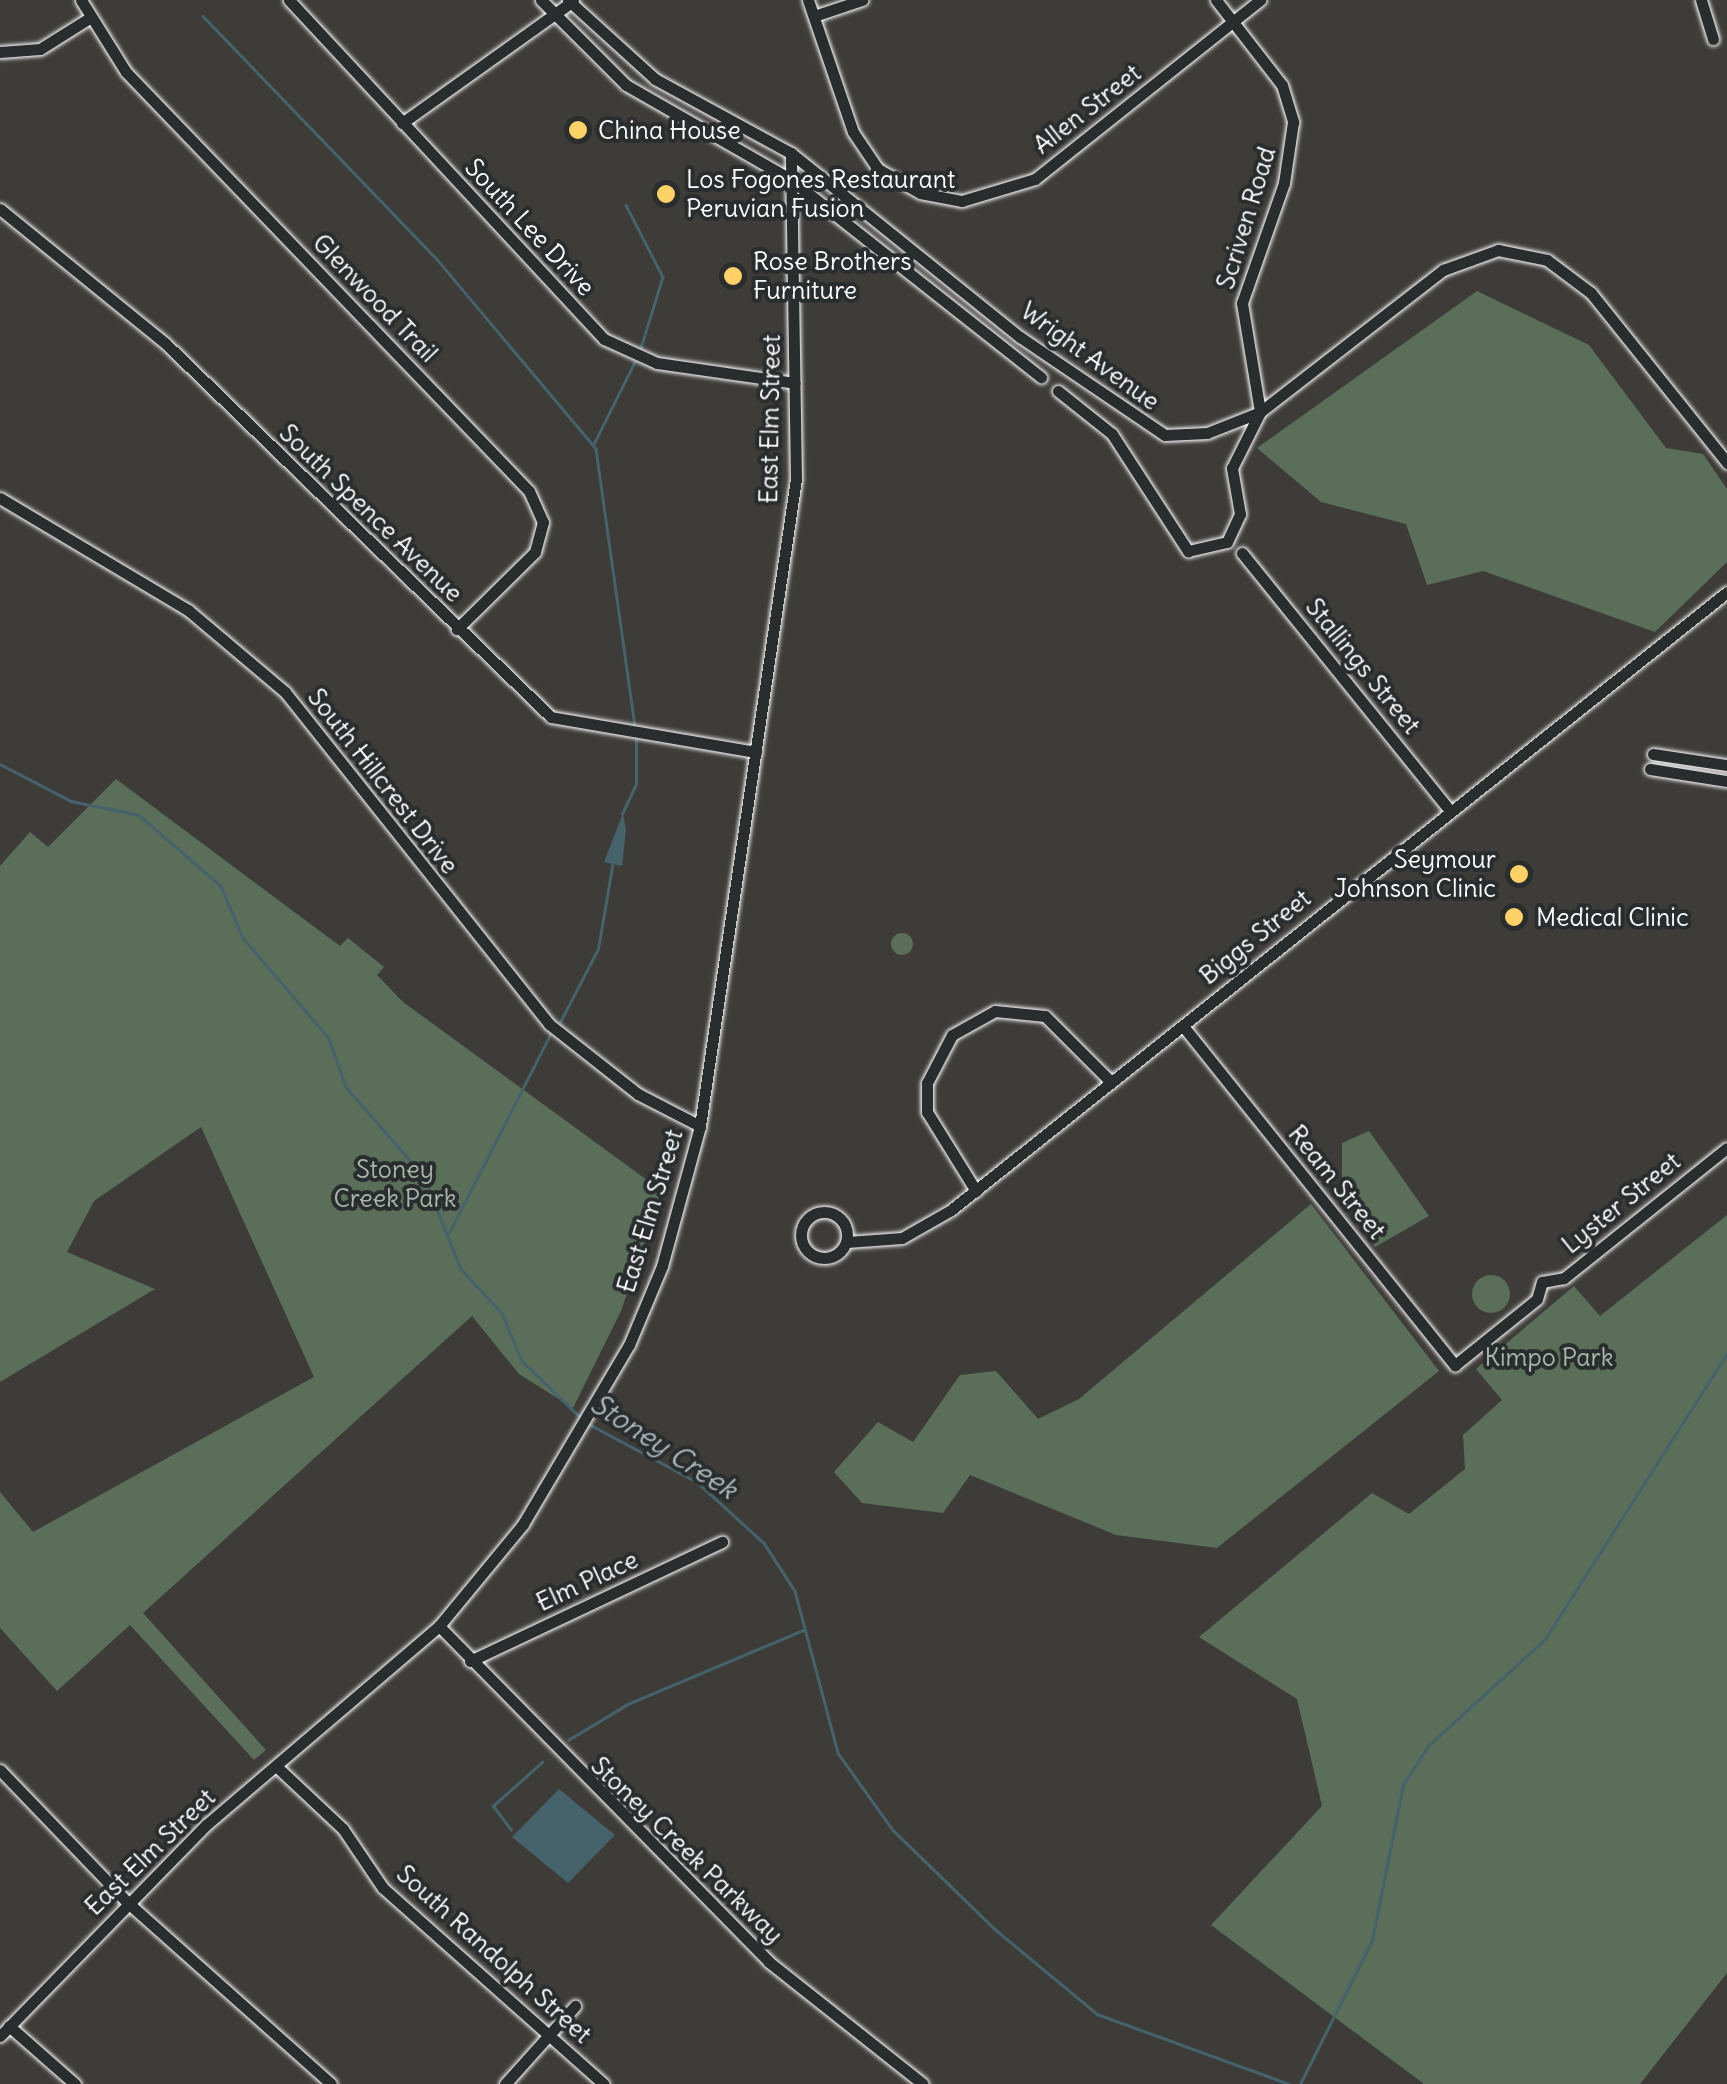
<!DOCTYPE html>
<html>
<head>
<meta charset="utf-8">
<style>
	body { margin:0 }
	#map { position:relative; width:1727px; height:2084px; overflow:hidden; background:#3e3c39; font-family:Delius,sans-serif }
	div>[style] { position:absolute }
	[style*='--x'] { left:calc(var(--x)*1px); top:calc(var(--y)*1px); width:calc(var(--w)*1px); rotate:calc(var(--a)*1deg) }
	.green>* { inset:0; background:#5a6e59 }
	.round { border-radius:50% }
	.water>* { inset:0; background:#46626b }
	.stream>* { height:2.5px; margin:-1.25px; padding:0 1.25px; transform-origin:1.25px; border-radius:1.25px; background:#46626b }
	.roads { filter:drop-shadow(0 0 2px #fff) drop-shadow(0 0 2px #fff) }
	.minor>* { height:11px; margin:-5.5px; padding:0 5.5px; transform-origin:5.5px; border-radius:5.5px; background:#2a2d2e }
	.minor>.ring { margin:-5.5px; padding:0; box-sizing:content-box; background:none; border:11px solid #2a2d2e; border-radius:50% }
	.dots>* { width:28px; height:28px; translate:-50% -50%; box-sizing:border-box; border:5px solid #2a2d2e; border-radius:50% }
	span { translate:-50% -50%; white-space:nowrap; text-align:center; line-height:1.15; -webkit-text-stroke:8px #2a2d2e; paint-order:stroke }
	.street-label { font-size:25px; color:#fff }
	.poi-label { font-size:25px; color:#fff }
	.left { translate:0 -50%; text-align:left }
	.right { translate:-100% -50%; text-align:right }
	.park-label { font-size:25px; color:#acb6ac }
	.water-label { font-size:28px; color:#acb8bc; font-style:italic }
</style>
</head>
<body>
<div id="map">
	<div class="green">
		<div style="clip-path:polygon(1477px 291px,1589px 345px,1666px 448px,1703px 454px,1727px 489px,1727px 562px,1655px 632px,1483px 571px,1427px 585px,1406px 524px,1321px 502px,1257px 448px)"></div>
		<div style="clip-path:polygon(116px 779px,340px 946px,348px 938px,384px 967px,377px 975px,403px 1002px,662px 1191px,621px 1311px,573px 1408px,519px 1374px,472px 1316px,143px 1613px,266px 1750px,254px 1760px,130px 1625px,57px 1691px,0 1628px,0 1492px,33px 1532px,314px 1377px,201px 1127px,94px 1201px,67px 1252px,155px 1289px,0 1382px,0 866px,30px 832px,48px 847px)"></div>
		<div class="round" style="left:891px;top:933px;width:22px;height:22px"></div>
		<div style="clip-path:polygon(1369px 1131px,1429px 1216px,1375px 1247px,1342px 1182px,1342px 1143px)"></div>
		<div style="clip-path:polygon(1311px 1204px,1439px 1371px,1217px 1548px,1116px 1535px,970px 1475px,943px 1513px,862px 1503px,834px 1472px,878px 1422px,913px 1442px,960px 1375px,996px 1371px,1038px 1419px,1079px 1399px)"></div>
		<div style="clip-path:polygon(1727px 1215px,1727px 1973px,1640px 2084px,1424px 2084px,1211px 1925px,1322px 1806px,1297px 1699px,1199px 1637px,1372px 1493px,1409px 1514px,1465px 1469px,1463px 1435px,1502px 1400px,1476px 1369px,1574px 1286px,1600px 1316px)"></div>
		<div class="round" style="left:1472px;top:1275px;width:38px;height:38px"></div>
	</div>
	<div class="water">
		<div style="clip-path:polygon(623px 813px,626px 830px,622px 866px,604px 862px)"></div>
		<div style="clip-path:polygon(559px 1789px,615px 1835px,568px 1883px,512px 1837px)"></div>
	</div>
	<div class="stream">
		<div style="--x:203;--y:16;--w:336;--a:46.1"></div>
		<div style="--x:436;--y:258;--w:249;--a:50"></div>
		<div style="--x:596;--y:449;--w:281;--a:82"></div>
		<div style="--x:626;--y:205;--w:81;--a:62.8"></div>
		<div style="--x:663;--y:277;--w:74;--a:107.2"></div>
		<div style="--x:593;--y:445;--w:92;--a:-63.4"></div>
		<div style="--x:0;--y:764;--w:80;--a:27.5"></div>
		<div style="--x:71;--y:801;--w:69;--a:11.6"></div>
		<div style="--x:139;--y:815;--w:108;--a:40.9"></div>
		<div style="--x:221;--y:886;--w:56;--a:67.1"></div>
		<div style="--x:243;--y:938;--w:132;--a:49.3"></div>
		<div style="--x:329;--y:1038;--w:52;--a:70.9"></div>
		<div style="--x:346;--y:1087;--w:117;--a:48.8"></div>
		<div style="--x:423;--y:1175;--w:101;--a:68"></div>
		<div style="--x:461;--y:1269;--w:60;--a:47"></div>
		<div style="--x:502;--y:1313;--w:52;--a:67.4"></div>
		<div style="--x:522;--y:1361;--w:83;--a:44"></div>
		<div style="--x:622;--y:814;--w:33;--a:-65"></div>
		<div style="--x:636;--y:784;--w:49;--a:-90"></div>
		<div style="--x:560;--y:1022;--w:82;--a:-62.5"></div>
		<div style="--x:598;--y:949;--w:89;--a:-80.3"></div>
		<div style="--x:449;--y:1233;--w:222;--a:-63"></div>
		<div style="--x:589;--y:1424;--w:123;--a:28.2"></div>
		<div style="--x:697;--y:1482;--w:91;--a:42.3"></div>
		<div style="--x:764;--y:1543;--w:57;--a:57.1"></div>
		<div style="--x:795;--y:1591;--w:168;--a:75.1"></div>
		<div style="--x:838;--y:1753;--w:95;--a:54.5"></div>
		<div style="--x:893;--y:1830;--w:144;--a:44.2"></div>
		<div style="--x:996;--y:1930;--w:131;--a:39.7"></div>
		<div style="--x:1097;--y:2014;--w:204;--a:20"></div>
		<div style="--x:568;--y:1740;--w:70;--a:-31"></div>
		<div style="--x:628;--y:1704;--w:190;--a:-22.9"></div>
		<div style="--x:511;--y:1830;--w:30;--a:-127"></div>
		<div style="--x:493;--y:1806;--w:66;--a:-41.9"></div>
		<div style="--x:1300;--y:2084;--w:161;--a:-63.4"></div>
		<div style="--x:1372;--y:1940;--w:158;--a:-78.7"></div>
		<div style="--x:1403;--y:1785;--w:46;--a:-57.3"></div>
		<div style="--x:1428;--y:1746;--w:159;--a:-42.4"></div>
		<div style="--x:1545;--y:1639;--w:339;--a:-57.5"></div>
	</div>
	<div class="roads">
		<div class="minor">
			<div style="--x:81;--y:0;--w:85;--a:58"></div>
			<div style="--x:126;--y:72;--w:581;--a:46.12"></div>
			<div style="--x:529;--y:491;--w:34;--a:66"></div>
			<div style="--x:543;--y:522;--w:31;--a:105"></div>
			<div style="--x:535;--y:552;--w:110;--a:135.4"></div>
			<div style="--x:289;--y:0;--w:463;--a:47.1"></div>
			<div style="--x:604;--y:339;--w:58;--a:24.4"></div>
			<div style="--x:657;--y:363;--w:139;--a:8.2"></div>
			<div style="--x:541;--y:0;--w:120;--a:45"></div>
			<div style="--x:626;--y:85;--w:189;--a:29.8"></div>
			<div style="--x:790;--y:179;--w:320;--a:38.3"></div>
			<div style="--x:568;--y:0;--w:118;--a:42.2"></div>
			<div style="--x:655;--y:79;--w:155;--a:28.6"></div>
			<div style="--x:791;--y:153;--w:294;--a:38.8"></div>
			<div style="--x:1020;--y:337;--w:175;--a:34.1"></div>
			<div style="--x:1165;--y:435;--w:42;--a:-2.7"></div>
			<div style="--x:1207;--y:433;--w:57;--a:-21.6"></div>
			<div style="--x:1260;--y:412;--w:232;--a:-37.8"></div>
			<div style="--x:1443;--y:270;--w:59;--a:-20"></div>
			<div style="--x:1498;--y:250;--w:50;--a:11.5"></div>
			<div style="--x:1547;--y:260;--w:55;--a:36.9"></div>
			<div style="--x:1591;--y:293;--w:218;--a:51.3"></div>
			<div style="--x:808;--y:0;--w:139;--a:71.2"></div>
			<div style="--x:853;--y:132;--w:45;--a:56"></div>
			<div style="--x:878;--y:169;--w:48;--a:29.7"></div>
			<div style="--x:920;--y:193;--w:43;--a:10.8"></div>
			<div style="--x:962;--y:201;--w:76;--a:-16.8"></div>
			<div style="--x:1035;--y:179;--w:288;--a:-38.5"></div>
			<div style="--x:1216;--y:0;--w:108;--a:52.2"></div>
			<div style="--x:1282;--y:85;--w:39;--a:73"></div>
			<div style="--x:1293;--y:122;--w:62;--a:98.4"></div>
			<div style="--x:1284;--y:183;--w:127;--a:109.3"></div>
			<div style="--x:1242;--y:303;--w:110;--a:80.6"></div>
			<div style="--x:1701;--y:0;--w:41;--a:72.9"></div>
			<div style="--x:814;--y:16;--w:51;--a:-18.4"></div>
			<div style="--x:0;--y:52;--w:40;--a:-4.3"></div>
			<div style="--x:40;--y:49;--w:60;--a:-32.1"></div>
			<div style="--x:402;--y:123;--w:210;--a:-35.5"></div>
			<div style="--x:0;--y:209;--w:213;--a:39.1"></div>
			<div style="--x:165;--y:343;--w:537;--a:44.1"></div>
			<div style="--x:551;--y:717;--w:208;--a:9.7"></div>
			<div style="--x:1058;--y:391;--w:69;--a:38.5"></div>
			<div style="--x:1112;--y:434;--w:140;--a:57"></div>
			<div style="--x:1188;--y:551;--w:40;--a:-13"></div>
			<div style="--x:1227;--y:542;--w:31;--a:-65"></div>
			<div style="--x:1240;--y:514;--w:47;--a:-99.9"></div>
			<div style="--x:1232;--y:468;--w:63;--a:-63.4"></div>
			<div style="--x:0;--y:498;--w:219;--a:30.8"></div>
			<div style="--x:188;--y:610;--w:127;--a:40.2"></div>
			<div style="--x:285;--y:692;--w:424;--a:51.5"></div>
			<div style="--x:549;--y:1024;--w:113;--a:38.2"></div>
			<div style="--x:638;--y:1094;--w:70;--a:27.3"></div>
			<div style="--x:1242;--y:553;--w:328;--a:51.1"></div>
			<div style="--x:1653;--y:754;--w:75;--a:8.5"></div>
			<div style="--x:1650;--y:769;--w:78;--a:8.9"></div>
			<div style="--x:1183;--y:1026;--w:435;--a:51.3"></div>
			<div style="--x:1455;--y:1365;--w:105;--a:-38.8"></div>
			<div style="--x:1537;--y:1299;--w:18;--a:-74"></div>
			<div style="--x:1542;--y:1282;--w:22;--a:-10"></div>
			<div style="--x:1564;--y:1278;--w:208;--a:-38.6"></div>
			<div style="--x:976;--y:1191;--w:93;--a:-121.8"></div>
			<div style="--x:927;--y:1112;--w:29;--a:-90"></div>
			<div style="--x:927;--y:1083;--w:54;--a:-62.5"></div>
			<div style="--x:952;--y:1035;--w:49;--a:-29.2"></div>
			<div style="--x:995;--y:1011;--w:50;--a:5.7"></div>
			<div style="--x:1045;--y:1016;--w:93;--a:45"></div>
			<div class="ring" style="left:801px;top:1212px;width:35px;height:35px"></div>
			<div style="--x:847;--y:1242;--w:55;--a:-4.2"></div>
			<div style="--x:902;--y:1238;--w:56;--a:-29.7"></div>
			<div style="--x:951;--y:1210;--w:992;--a:-38.53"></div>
			<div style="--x:439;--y:1626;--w:471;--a:45.5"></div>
			<div style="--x:769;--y:1962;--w:196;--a:38.4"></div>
			<div style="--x:470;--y:1661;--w:279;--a:-25.3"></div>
			<div style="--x:276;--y:1766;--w:92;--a:43.2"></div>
			<div style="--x:343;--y:1829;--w:71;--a:55.9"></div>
			<div style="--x:383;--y:1888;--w:295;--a:41.6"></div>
			<div style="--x:0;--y:1770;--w:183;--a:46.1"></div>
			<div style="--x:127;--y:1902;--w:273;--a:41.7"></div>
			<div style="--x:9;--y:2026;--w:88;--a:41.3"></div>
			<div style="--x:0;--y:2036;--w:295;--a:-45.7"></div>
			<div style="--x:206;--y:1825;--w:306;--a:-40.5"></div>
			<div style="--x:439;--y:1626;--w:132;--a:-50.5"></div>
			<div style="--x:523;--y:1524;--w:208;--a:-59.4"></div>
			<div style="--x:629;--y:1345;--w:86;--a:-67.3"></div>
			<div style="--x:662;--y:1266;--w:145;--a:-74.8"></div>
			<div style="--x:700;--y:1126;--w:654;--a:-81.56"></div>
			<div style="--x:796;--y:479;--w:326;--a:-90.9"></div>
			<div style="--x:505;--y:2084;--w:105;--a:-48.1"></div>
		</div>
	</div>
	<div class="dots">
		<div style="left:578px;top:130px;background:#ffd166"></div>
		<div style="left:666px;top:194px;background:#ffd166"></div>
		<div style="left:733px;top:276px;background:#ffd166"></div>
		<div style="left:1519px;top:874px;background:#ffd166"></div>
		<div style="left:1514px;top:917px;background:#ffd166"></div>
	</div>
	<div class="street-label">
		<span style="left:1087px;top:109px;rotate:-38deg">Allen Street</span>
		<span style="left:1246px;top:218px;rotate:-73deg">Scriven Road</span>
		<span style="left:530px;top:227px;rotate:47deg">South Lee Drive</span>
		<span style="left:375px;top:298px;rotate:46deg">Glenwood Trail</span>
		<span style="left:1090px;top:356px;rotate:36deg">Wright Avenue</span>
		<span style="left:770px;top:419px;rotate:-89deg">East Elm Street</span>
		<span style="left:371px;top:513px;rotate:44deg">South Spence Avenue</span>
		<span style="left:1363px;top:666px;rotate:51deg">Stallings Street</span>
		<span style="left:383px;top:781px;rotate:52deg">South Hillcrest Drive</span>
		<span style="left:1255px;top:937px;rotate:-39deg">Biggs Street</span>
		<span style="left:1337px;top:1182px;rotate:51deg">Ream Street</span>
		<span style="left:1621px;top:1203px;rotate:-39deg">Lyster Street</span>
		<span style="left:650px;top:1211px;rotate:-73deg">East Elm Street</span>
		<span style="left:587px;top:1581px;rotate:-25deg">Elm Place</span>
		<span style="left:687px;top:1850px;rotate:44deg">Stoney Creek Parkway</span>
		<span style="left:150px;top:1852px;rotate:-44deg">East Elm Street</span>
		<span style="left:494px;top:1954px;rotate:42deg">South Randolph Street</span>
	</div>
	<div class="poi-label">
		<span class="left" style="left:598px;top:130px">China House</span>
		<span class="left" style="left:686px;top:194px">Los Fogones Restaurant<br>Peruvian Fusion</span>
		<span class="left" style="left:753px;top:276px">Rose Brothers<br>Furniture</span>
		<span class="right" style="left:1496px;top:874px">Seymour<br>Johnson Clinic</span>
		<span class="left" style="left:1536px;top:917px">Medical Clinic</span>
	</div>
	<div class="park-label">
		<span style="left:395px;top:1184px">Stoney<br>Creek Park</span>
		<span style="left:1549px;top:1357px">Kimpo Park</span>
	</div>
	<div class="water-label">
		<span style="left:664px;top:1446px;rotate:33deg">Stoney Creek</span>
	</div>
</div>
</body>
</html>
